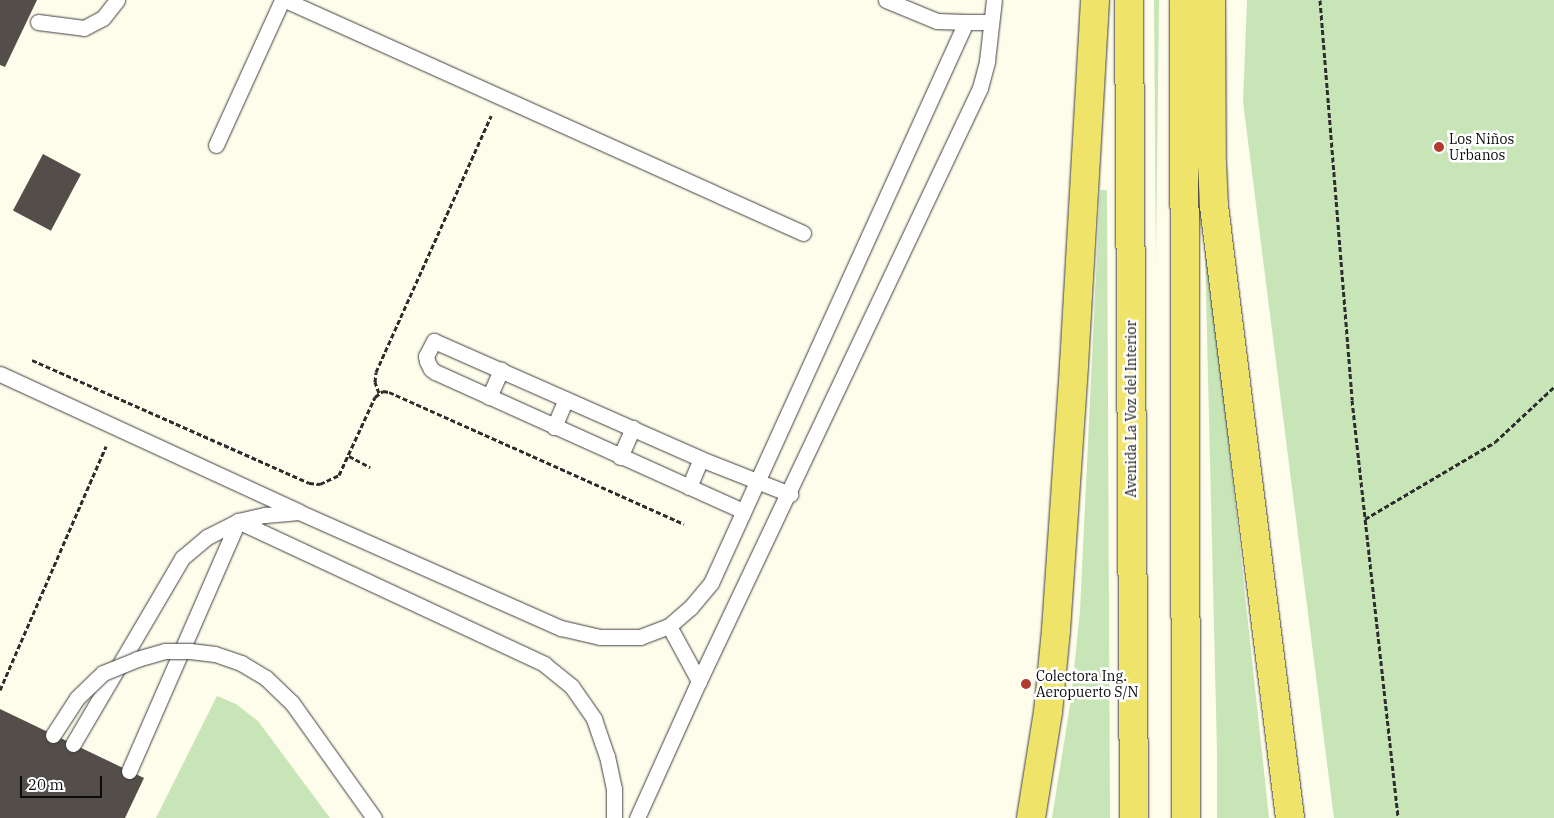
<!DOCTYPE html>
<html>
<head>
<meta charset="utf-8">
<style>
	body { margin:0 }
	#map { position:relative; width:1554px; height:818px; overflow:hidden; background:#fefdeb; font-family:"IBM Plex Serif",serif }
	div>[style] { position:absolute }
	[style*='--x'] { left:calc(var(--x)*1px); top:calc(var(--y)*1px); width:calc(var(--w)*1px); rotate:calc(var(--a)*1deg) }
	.green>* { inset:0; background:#c8e5b8 }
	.building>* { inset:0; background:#534e49; transform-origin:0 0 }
	.path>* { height:3px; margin-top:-1.5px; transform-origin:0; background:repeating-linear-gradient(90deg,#2d2d2d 0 5px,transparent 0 7.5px) }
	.roads { filter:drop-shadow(0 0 1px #3e3e3e) drop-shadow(0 0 1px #3e3e3e) }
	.service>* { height:15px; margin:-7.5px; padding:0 7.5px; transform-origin:7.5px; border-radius:7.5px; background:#fff }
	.primary>* { height:28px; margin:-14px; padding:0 14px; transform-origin:14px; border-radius:14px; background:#efe36a }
	.bridges { filter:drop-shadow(0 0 1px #3e3e3e) drop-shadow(0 0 1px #3e3e3e) }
	.service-bridge>* { height:15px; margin:-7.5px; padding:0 7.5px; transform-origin:7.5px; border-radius:7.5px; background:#fff }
	.dots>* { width:14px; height:14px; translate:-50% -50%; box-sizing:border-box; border:2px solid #fff; border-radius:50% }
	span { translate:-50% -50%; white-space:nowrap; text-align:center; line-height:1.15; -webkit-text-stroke:5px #fff; paint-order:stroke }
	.poi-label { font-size:14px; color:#0b0b0b }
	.left { translate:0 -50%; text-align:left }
	.street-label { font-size:14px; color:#0b0b0b }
	.scale { position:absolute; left:20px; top:776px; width:82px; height:22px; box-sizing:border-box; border:2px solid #0b0b0b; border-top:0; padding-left:6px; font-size:15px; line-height:18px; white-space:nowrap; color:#0b0b0b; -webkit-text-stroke:4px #fff; paint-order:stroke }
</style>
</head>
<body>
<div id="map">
	<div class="green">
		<div style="clip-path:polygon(1154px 0,1159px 0,1156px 266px)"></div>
		<div style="clip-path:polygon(1247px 0,1554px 0,1554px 818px,1334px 818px,1243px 102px)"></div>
		<div style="clip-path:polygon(1100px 190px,1107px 190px,1110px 818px,1052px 818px,1071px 699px,1080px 611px)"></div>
		<div style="clip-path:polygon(1204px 211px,1269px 818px,1217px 818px,1217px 752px)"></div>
		<div style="clip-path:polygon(217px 696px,236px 704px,258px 721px,330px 818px,156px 818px)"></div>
	</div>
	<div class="building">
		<div style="clip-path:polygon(0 0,37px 0,5px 67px,0 65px)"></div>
		<div style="left:43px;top:154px;width:43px;height:64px;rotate:28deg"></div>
		<div style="clip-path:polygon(0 709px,144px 778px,125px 818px,0 818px)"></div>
	</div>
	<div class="path">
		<div style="--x:1320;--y:0;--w:401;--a:85.4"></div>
		<div style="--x:1352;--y:400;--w:421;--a:83.7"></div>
		<div style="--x:32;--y:360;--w:303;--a:23.9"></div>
		<div style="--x:309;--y:483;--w:11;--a:5"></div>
		<div style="--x:320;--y:484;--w:21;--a:-25"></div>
		<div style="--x:339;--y:475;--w:86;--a:-65.2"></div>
		<div style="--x:375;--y:397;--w:10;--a:-37"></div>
		<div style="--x:383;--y:391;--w:6;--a:9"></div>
		<div style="--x:389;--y:392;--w:323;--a:24.1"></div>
		<div style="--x:379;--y:393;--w:12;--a:-110"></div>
		<div style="--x:375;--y:382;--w:10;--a:-84"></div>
		<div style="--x:376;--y:372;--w:281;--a:-65.8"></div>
		<div style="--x:349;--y:456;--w:24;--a:28"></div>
		<div style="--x:1365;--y:519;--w:151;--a:-30.6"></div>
		<div style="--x:1495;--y:442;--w:81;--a:-43"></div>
		<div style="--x:0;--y:690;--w:266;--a:-66.5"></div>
	</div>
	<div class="roads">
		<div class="service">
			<div style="--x:285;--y:0;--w:568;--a:24.22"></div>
			<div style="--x:886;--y:0;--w:55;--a:22.4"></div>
			<div style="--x:937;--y:21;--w:29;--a:2"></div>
			<div style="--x:38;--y:22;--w:46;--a:7.4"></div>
			<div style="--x:84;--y:28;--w:21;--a:-28"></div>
			<div style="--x:103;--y:18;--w:23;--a:-52"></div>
			<div style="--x:216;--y:145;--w:159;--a:-65.5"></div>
			<div style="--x:0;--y:374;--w:328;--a:24.7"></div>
			<div style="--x:489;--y:397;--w:30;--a:-66"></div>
			<div style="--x:554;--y:427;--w:30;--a:-67"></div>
			<div style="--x:620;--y:457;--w:32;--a:-66"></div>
			<div style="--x:689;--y:487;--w:30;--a:-67"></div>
			<div style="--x:743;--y:511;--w:338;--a:-155.7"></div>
			<div style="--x:435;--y:372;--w:5;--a:-143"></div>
			<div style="--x:431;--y:369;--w:9;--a:-117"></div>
			<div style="--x:427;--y:361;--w:5;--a:-101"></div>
			<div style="--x:426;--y:356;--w:17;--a:-62"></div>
			<div style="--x:434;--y:341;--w:292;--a:23.8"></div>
			<div style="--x:701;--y:459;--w:96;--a:21.5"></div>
			<div style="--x:238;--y:521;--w:338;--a:25"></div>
			<div style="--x:544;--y:664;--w:36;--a:39"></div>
			<div style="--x:572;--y:687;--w:39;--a:55"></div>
			<div style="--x:594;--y:719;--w:39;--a:71"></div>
			<div style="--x:607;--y:756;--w:34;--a:78"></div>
			<div style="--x:614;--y:789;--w:29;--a:90"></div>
			<div style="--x:669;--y:626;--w:63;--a:61.4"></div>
			<div style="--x:73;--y:744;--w:216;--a:-59.6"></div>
			<div style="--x:182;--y:558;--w:33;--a:-40"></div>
			<div style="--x:207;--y:537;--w:35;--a:-27"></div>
			<div style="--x:238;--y:521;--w:28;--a:-13"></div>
			<div style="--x:265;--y:515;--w:34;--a:-5"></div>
			<div style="--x:299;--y:512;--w:287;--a:23.9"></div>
			<div style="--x:561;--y:628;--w:40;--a:13"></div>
			<div style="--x:600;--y:637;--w:40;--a:0"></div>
			<div style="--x:640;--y:637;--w:31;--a:-21"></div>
			<div style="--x:669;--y:626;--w:28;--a:-41"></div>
			<div style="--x:690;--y:608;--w:33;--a:-50"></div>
			<div style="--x:711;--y:583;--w:616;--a:-65.56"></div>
			<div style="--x:966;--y:22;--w:25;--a:0"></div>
			<div style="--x:129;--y:771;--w:273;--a:-66.4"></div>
			<div style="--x:637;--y:818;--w:150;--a:-65.7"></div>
			<div style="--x:699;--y:681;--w:656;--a:-64.65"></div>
			<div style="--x:980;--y:88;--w:28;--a:-75"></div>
			<div style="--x:987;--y:61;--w:61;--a:-83.5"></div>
		</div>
		<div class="primary">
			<div style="--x:1129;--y:0;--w:818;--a:89.65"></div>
			<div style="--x:1184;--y:0;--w:818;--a:89.86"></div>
			<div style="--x:1211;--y:0;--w:164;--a:89.7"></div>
			<div style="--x:1212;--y:164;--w:42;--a:87.3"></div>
			<div style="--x:1214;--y:206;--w:617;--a:82.92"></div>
			<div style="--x:1031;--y:818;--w:107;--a:-80.9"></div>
			<div style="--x:1048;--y:712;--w:82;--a:-84.4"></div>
			<div style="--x:1056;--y:630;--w:266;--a:-86.1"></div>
			<div style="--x:1074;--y:365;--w:366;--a:-86.7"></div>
		</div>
	</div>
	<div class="bridges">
		<div class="service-bridge">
			<div style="--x:53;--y:735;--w:44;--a:-57"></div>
			<div style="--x:77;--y:698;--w:36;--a:-44"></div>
			<div style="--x:103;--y:673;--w:37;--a:-22"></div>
			<div style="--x:137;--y:659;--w:29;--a:-16"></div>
			<div style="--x:165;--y:651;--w:25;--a:0"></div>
			<div style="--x:190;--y:651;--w:25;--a:7"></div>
			<div style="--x:215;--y:654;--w:28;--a:19"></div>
			<div style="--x:241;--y:663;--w:29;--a:31"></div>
			<div style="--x:266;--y:678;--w:36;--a:44"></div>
			<div style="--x:292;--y:703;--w:141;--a:54.5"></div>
		</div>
	</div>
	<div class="dots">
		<div style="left:1439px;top:147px;background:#b13b2d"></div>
		<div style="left:1026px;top:684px;background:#b13b2d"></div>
	</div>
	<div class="poi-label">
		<span class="left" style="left:1449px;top:147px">Los Niños<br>Urbanos</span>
		<span class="left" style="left:1036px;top:684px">Colectora Ing.<br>Aeropuerto S/N</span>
	</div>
	<div class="street-label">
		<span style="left:1131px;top:409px;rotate:-90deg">Avenida La Voz del Interior</span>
	</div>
	<div class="scale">20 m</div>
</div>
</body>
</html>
